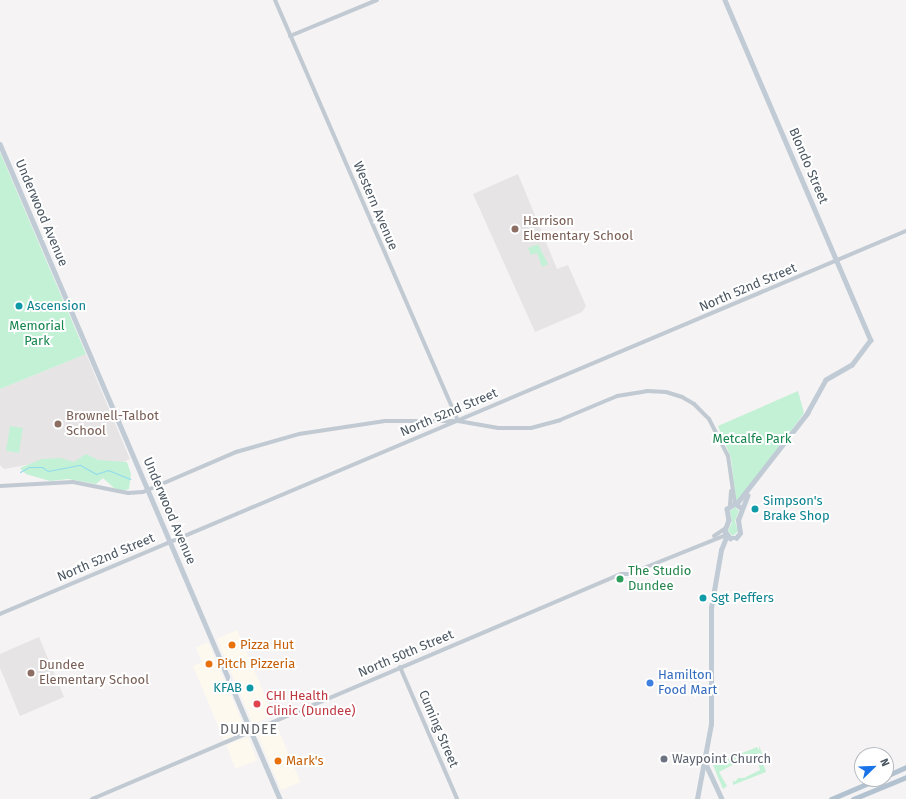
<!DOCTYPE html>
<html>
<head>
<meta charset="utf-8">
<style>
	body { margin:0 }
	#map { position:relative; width:906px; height:799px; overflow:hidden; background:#f5f3f3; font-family:"Fira Sans",sans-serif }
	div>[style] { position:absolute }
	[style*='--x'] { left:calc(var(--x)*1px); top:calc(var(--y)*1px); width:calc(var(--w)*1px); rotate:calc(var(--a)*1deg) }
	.commercial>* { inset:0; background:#fdf9ef; transform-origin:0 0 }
	.education>* { inset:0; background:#e6e4e5 }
	.green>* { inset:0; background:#c3f1d5; transform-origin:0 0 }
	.stream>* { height:1px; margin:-0.5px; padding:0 0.5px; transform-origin:0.5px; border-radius:0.5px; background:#90daee }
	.tertiary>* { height:4px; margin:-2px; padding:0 2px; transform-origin:2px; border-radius:2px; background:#c1cad2 }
	.secondary>* { height:4.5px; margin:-2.25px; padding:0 2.25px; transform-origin:2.25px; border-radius:2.25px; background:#c1cbd6 }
	.primary>* { height:5px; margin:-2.5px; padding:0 2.5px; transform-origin:2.5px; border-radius:2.5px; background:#b3c2d1 }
	.dots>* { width:11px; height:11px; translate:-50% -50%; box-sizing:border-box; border:2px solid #fff; border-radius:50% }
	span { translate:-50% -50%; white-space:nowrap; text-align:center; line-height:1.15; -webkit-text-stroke:4px #fff; paint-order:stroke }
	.street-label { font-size:13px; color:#4a5661 }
	.education-label { font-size:13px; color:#785e54 }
	.left { translate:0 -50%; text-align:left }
	.culture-label { font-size:13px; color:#0d838f }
	.right { translate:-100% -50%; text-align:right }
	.park-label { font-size:13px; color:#17864f }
	.leisure-label { font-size:13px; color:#27864d }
	.food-label { font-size:13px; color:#c56008 }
	.shop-label { font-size:13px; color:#366cbe }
	.health-label { font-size:13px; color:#be3a42 }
	.worship-label { font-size:13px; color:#5b616d }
	.neighbourhood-label { font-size:14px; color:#5f6368; letter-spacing:1px }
	.north { position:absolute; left:854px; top:747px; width:40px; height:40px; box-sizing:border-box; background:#fff; border:1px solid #b7bbc0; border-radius:50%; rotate:67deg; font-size:11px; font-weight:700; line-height:16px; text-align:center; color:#4a5661 }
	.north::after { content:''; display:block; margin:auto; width:14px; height:18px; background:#1a73e8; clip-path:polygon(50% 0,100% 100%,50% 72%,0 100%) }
</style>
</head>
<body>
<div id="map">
	<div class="commercial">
		<div style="left:237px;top:630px;width:93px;height:22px;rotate:67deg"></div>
		<div style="clip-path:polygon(208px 642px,246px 731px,224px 740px,193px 666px,202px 662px,196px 647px)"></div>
		<div style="left:276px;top:724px;width:63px;height:21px;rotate:67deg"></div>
		<div style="left:248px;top:737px;width:25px;height:23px;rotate:69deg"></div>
	</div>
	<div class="education">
		<div style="clip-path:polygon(518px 174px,557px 269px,568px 265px,586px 306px,582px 312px,535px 332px,473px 194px)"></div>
		<div style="clip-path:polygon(86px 354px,130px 459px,116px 465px,37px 463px,4px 469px,0 465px,0 389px)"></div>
		<div style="clip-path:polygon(39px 637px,64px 697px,20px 716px,0 668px,0 654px)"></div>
	</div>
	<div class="green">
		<div style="clip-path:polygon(0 152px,86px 354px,0 389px)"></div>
		<div style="clip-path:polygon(538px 244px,548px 264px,542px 267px,537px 253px,531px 255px,528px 248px)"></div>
		<div style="clip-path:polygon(798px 391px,804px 413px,741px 499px,736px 501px,731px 458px,718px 426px)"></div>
		<div style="left:10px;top:426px;width:13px;height:25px;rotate:9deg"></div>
		<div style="clip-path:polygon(86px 454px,98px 460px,127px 462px,131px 474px,129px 489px,123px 491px,114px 488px,103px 478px,96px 484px,68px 479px,50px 481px,26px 474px,20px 468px,42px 459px,60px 458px,74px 462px)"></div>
		<div style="clip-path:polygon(735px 507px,739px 511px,735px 521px,738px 531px,733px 536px,728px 531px,732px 522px,730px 511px)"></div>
		<div style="clip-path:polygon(759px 746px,768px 767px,760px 753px,766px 772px,733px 785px,733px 780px,735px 782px,738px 778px,744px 778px,760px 770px,757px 758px,747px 761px,746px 758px,719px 772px,727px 786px,723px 789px,713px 765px,757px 747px,759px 751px)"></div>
	</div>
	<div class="stream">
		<div style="--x:20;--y:472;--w:10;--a:-29"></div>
		<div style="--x:29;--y:467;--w:13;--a:0"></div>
		<div style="--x:42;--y:467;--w:7;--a:34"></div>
		<div style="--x:48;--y:471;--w:33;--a:-11"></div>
		<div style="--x:80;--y:465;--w:18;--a:29"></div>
		<div style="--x:96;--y:474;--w:13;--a:-18"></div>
		<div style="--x:108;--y:470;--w:24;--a:22"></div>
	</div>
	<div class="tertiary">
		<div style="--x:275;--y:0;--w:459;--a:66.5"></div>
		<div style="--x:290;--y:36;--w:94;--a:-22.5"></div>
		<div style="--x:0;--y:486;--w:73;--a:-3.1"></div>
		<div style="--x:73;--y:482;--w:56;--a:11.3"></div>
		<div style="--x:128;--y:493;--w:15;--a:-4"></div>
		<div style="--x:143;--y:492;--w:101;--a:-23.3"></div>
		<div style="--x:236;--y:452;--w:66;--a:-15.9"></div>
		<div style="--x:299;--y:434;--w:87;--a:-8.6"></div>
		<div style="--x:385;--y:421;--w:73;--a:0"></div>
		<div style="--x:458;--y:421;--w:41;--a:9.9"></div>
		<div style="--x:498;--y:428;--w:33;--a:0"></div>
		<div style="--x:531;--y:428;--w:30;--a:-15"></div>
		<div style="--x:560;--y:420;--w:62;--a:-22.8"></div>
		<div style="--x:617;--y:396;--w:30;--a:-9"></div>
		<div style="--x:647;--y:391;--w:19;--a:3"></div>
		<div style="--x:666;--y:392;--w:17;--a:17"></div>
		<div style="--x:682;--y:397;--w:14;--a:30"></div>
		<div style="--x:694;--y:404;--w:21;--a:45"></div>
		<div style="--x:709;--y:419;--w:42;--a:62.8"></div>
		<div style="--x:728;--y:456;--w:49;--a:81.7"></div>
		<div style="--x:730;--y:505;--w:14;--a:-86"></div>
		<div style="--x:714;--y:536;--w:14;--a:-34"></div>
		<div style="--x:0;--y:614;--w:984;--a:-22.92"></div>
		<div style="--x:400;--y:667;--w:144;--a:66.6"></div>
		<div style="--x:92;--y:799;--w:575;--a:-23.04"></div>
		<div style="--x:621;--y:574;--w:8;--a:0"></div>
		<div style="--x:629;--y:574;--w:105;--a:-21.9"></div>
	</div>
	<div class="secondary">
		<div style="--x:725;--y:0;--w:370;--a:66.8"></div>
		<div style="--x:871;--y:340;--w:31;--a:127"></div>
		<div style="--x:852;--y:365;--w:30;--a:150"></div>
		<div style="--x:826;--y:380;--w:38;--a:119"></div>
		<div style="--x:808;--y:413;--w:115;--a:128"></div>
		<div style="--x:0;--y:144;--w:712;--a:66.85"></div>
		<div style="--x:742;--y:509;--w:9;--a:-144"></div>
		<div style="--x:735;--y:504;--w:9;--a:148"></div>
		<div style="--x:727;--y:509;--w:11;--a:80"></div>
		<div style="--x:729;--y:520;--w:12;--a:110"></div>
		<div style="--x:725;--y:531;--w:9;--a:54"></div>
		<div style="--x:730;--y:538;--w:6;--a:0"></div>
		<div style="--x:736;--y:538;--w:6;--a:-51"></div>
		<div style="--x:740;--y:533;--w:13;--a:-99"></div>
		<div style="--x:738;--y:520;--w:26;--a:-69"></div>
		<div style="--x:705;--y:762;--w:41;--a:65.3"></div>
		<div style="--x:697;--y:799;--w:76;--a:-79.4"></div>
		<div style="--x:711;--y:724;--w:116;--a:-90"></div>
		<div style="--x:711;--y:608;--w:59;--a:-80.2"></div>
		<div style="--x:721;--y:550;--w:16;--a:-68"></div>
	</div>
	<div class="primary">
		<div style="--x:886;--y:776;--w:22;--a:-24"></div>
		<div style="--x:831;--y:799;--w:51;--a:-23.1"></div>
		<div style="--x:853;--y:799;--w:57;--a:-22.5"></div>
	</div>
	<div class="dots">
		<div style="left:515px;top:229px;background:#8d6e63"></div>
		<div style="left:19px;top:306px;background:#0f9aa8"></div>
		<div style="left:58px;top:424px;background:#8d6e63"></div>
		<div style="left:755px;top:509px;background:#0f9aa8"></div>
		<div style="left:620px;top:579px;background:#2e9e5b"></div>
		<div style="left:703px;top:598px;background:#0f9aa8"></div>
		<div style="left:232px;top:645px;background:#e8710a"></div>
		<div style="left:209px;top:664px;background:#e8710a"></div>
		<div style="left:31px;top:673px;background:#8d6e63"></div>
		<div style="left:650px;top:683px;background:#3f7fe0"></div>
		<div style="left:250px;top:688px;background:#0f9aa8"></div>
		<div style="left:257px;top:704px;background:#e0444e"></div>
		<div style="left:664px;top:759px;background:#6b7280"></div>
		<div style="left:278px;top:761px;background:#e8710a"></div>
	</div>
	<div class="street-label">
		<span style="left:808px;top:166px;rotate:67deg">Blondo Street</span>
		<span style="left:375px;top:206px;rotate:67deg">Western Avenue</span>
		<span style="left:41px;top:213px;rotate:67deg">Underwood Avenue</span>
		<span style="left:748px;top:288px;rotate:-23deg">North 52nd Street</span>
		<span style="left:449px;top:413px;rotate:-23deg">North 52nd Street</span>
		<span style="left:169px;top:511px;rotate:67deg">Underwood Avenue</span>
		<span style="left:106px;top:558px;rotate:-23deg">North 52nd Street</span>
		<span style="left:406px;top:654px;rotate:-23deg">North 50th Street</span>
		<span style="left:438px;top:729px;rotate:67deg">Cuming Street</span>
	</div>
	<div class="education-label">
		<span class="left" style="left:523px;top:229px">Harrison<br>Elementary School</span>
		<span class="left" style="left:66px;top:424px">Brownell-Talbot<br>School</span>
		<span class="left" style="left:39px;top:673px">Dundee<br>Elementary School</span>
	</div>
	<div class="culture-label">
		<span class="left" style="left:27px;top:306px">Ascension</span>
		<span class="left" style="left:763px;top:509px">Simpson's<br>Brake Shop</span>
		<span class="left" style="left:711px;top:598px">Sgt Peffers</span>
		<span class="right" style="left:242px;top:688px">KFAB</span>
	</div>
	<div class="park-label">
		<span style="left:37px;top:334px">Memorial<br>Park</span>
		<span style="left:752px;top:439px">Metcalfe Park</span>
	</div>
	<div class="leisure-label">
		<span class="left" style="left:628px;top:579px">The Studio<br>Dundee</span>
	</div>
	<div class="food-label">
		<span class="left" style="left:240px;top:645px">Pizza Hut</span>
		<span class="left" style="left:217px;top:664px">Pitch Pizzeria</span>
		<span class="left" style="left:286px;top:761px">Mark's</span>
	</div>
	<div class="shop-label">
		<span class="left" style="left:658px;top:683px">Hamilton<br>Food Mart</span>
	</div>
	<div class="health-label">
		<span class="left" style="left:266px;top:704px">CHI Health<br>Clinic (Dundee)</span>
	</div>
	<div class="worship-label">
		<span class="left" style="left:672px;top:759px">Waypoint Church</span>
	</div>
	<div class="neighbourhood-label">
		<span style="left:249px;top:730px">DUNDEE</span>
	</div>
	<div class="north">N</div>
</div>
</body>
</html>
